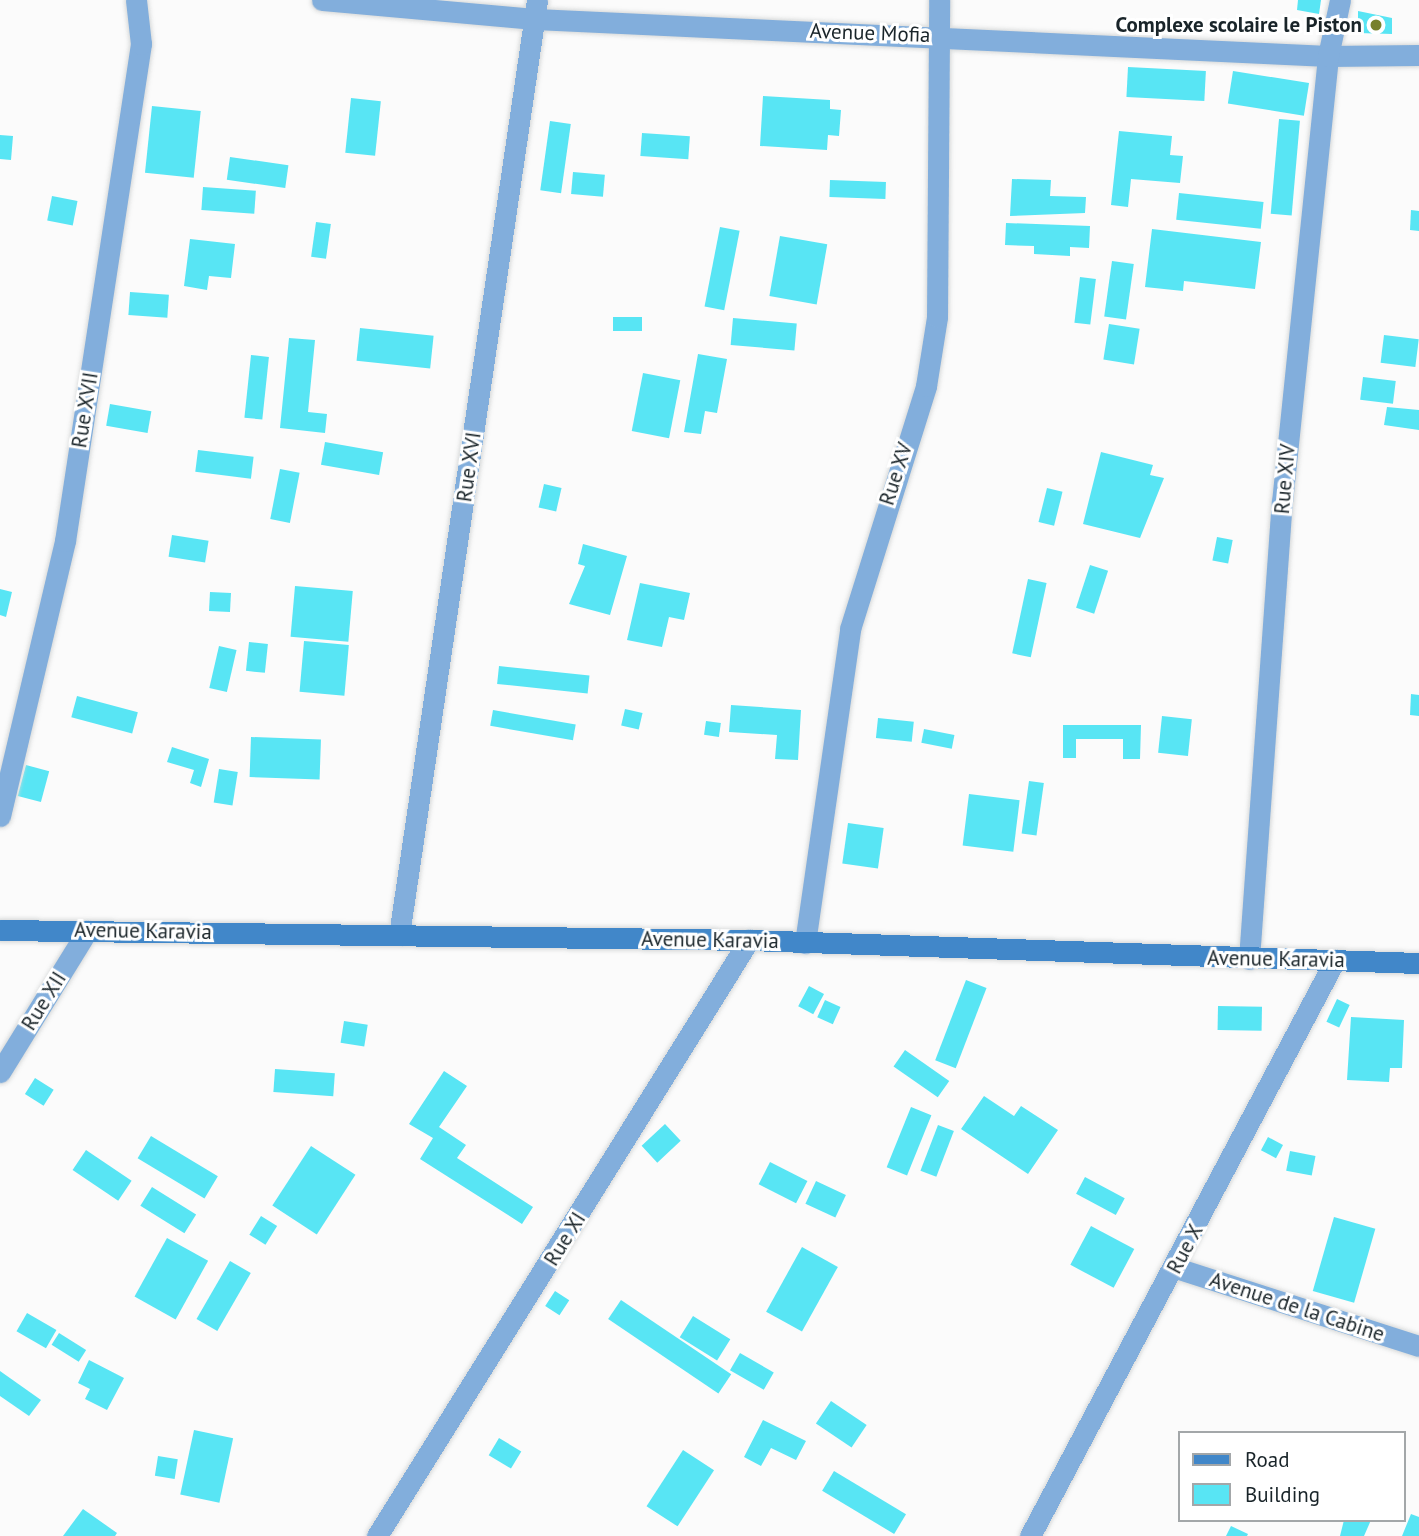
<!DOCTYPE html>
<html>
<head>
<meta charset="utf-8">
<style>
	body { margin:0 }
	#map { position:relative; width:1419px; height:1536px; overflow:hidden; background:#fbfbfb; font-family:"PT Sans",sans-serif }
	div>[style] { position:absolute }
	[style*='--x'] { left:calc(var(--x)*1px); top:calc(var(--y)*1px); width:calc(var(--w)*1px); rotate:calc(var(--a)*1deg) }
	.building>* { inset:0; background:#58e5f4; transform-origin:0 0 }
	.roads { filter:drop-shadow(0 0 2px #d7d9d9) drop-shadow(0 0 2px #d7d9d9) }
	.street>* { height:21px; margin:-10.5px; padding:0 10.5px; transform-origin:10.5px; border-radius:10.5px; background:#82aedc }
	.secondary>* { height:21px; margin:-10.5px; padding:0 10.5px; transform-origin:10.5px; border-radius:10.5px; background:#4187c9 }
	.dots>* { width:19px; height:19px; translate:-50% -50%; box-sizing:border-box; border:4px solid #fff; border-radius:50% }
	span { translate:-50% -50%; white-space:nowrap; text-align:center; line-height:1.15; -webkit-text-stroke:6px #fff; paint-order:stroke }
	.poi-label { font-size:21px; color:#192429; font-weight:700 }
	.right { translate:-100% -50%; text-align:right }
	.street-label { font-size:21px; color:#192429 }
	.legend { position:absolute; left:1178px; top:1431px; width:228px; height:91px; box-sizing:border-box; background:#fff; border:2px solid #a3a7a9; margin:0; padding:9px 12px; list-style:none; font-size:21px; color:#192429 }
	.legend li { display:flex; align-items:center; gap:14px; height:35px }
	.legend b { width:35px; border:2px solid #a3a7a9 }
</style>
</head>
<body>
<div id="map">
	<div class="building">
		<div style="clip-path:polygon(1298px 0,1321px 0,1319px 14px,1297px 10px)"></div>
		<div style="clip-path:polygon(1358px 11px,1392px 18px,1392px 34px,1358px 33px)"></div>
		<div style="left:1128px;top:67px;width:78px;height:30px;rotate:3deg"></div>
		<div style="left:1233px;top:71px;width:77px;height:33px;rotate:9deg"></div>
		<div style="clip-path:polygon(763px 96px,830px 100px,830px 109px,841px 110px,839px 136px,828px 135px,827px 150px,760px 146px)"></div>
		<div style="left:351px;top:98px;width:30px;height:55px;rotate:6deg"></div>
		<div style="left:152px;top:106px;width:49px;height:67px;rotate:6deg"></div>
		<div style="left:1279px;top:119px;width:21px;height:95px;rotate:5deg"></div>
		<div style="left:550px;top:121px;width:21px;height:70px;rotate:8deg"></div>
		<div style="clip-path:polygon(1119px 131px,1172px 136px,1170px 155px,1183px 156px,1180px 183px,1131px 179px,1128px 207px,1111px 205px)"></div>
		<div style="left:642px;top:133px;width:48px;height:23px;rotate:4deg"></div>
		<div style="clip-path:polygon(0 135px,13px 136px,11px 160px,0 159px)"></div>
		<div style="left:230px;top:157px;width:59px;height:23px;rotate:8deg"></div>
		<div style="left:573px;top:172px;width:32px;height:22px;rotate:5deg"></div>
		<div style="clip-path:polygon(1012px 179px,1051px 180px,1050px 196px,1086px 197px,1085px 213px,1010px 216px)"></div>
		<div style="left:830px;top:180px;width:56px;height:17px;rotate:2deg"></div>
		<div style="left:203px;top:187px;width:53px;height:23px;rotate:4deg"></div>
		<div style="left:1179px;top:193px;width:85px;height:27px;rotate:6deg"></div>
		<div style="left:52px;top:196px;width:26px;height:25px;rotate:11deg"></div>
		<div style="clip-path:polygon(1411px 210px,1419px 211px,1419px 231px,1410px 230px)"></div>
		<div style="left:316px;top:222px;width:15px;height:35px;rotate:8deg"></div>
		<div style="clip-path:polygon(1006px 223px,1090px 226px,1089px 248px,1070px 247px,1070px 256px,1034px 254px,1034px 246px,1005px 245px)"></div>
		<div style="left:720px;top:227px;width:20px;height:81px;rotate:11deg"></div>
		<div style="clip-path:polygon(1152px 229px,1261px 242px,1255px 289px,1184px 281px,1183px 291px,1145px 287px)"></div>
		<div style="left:780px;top:236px;width:48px;height:61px;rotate:10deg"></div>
		<div style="clip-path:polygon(190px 239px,235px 244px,231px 278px,209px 276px,207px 290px,184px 286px)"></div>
		<div style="left:1112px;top:261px;width:22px;height:56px;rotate:8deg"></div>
		<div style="left:1080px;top:277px;width:16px;height:46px;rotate:7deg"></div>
		<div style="left:130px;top:292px;width:39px;height:23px;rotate:4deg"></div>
		<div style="left:613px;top:317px;width:29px;height:14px"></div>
		<div style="left:733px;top:318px;width:64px;height:27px;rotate:5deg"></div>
		<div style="left:1109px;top:324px;width:31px;height:36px;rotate:9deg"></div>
		<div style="left:360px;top:328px;width:74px;height:33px;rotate:6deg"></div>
		<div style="left:1384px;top:335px;width:35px;height:28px;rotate:7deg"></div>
		<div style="clip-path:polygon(289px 338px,315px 340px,308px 412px,327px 414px,325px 433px,280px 428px)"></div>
		<div style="clip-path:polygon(698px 354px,727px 359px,717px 413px,705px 411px,701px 434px,684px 432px)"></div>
		<div style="left:251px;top:355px;width:18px;height:63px;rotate:6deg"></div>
		<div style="left:643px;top:373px;width:38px;height:59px;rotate:11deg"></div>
		<div style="left:1363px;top:377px;width:33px;height:23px;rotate:7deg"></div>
		<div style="left:110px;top:404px;width:42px;height:22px;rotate:10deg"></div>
		<div style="clip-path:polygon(1387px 407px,1419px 410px,1419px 430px,1384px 425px)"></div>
		<div style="left:325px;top:442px;width:59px;height:23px;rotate:10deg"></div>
		<div style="left:198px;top:450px;width:56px;height:22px;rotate:7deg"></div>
		<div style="clip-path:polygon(1101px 452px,1153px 465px,1150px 475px,1164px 478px,1140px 538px,1083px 524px)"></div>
		<div style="left:280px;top:469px;width:20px;height:51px;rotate:11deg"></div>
		<div style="left:544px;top:484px;width:18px;height:24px;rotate:13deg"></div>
		<div style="left:1047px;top:488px;width:16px;height:35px;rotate:14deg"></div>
		<div style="left:172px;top:535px;width:37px;height:22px;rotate:9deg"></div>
		<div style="left:1217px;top:537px;width:16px;height:24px;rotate:11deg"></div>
		<div style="clip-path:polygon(583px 544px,627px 556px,610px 615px,569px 604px,585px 566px,578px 564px)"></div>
		<div style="left:1090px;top:565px;width:19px;height:45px;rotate:18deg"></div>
		<div style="left:1028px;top:579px;width:19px;height:76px;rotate:12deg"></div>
		<div style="clip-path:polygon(640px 583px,690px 593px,684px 620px,669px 617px,662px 647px,627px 640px)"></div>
		<div style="left:295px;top:586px;width:58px;height:51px;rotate:5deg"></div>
		<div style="clip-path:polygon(0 589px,12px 592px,6px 617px,0 615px)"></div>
		<div style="left:210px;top:592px;width:21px;height:19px;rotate:3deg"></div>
		<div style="left:304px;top:641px;width:45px;height:51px;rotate:5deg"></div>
		<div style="left:249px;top:642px;width:19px;height:29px;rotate:6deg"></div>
		<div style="left:219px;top:646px;width:18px;height:43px;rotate:13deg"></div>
		<div style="left:499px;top:666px;width:91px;height:18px;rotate:6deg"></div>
		<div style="clip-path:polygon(1411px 694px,1419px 695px,1419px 716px,1410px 715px)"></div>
		<div style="left:77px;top:696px;width:63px;height:22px;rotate:15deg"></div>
		<div style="clip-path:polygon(731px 705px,801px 710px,798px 760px,775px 759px,777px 735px,729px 732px)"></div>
		<div style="left:625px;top:709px;width:18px;height:17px;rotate:13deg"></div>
		<div style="left:493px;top:710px;width:84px;height:16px;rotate:10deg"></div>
		<div style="left:1162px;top:716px;width:30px;height:37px;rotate:6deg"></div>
		<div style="left:878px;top:718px;width:36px;height:20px;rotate:6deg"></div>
		<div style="left:706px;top:721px;width:15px;height:14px;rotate:8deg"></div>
		<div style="clip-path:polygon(1063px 725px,1141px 725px,1140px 759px,1123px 759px,1123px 739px,1076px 739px,1076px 758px,1063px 758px)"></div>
		<div style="left:924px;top:729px;width:31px;height:14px;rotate:11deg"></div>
		<div style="left:251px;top:737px;width:70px;height:40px;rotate:2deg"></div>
		<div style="clip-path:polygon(172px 747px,209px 759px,201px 787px,190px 783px,194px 770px,167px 762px)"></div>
		<div style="left:26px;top:765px;width:24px;height:32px;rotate:15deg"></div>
		<div style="left:219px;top:769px;width:19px;height:34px;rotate:9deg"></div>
		<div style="left:1029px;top:781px;width:15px;height:53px;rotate:8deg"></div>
		<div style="left:969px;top:794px;width:51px;height:52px;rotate:7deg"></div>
		<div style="left:848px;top:823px;width:36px;height:41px;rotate:8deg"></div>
		<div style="left:966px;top:980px;width:22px;height:86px;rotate:21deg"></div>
		<div style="left:809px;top:986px;width:17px;height:23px;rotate:28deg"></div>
		<div style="left:1337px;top:999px;width:14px;height:25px;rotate:25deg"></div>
		<div style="left:825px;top:1000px;width:17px;height:19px;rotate:24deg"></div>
		<div style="left:1218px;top:1006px;width:44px;height:24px;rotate:1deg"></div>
		<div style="clip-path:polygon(1351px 1017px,1404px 1020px,1402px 1068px,1390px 1068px,1389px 1082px,1347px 1080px)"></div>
		<div style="left:344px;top:1021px;width:24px;height:22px;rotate:9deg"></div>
		<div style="left:905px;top:1050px;width:54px;height:20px;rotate:35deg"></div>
		<div style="left:275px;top:1069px;width:60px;height:23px;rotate:4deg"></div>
		<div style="clip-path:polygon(444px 1071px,467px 1086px,439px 1127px,466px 1145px,457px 1158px,533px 1207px,522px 1224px,420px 1159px,433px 1138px,409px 1124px)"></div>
		<div style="left:35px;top:1078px;width:22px;height:19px;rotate:32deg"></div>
		<div style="clip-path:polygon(984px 1096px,1014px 1116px,1021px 1106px,1058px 1130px,1028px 1174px,961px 1129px)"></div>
		<div style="left:911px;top:1107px;width:22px;height:65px;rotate:22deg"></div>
		<div style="left:665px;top:1124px;width:23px;height:32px;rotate:47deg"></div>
		<div style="left:938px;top:1125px;width:17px;height:49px;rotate:21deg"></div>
		<div style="left:151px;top:1136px;width:78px;height:26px;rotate:31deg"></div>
		<div style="left:1268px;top:1137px;width:17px;height:15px;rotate:28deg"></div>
		<div style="left:311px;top:1146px;width:53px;height:71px;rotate:33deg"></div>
		<div style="left:86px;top:1150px;width:55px;height:24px;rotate:34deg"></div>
		<div style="left:1290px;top:1151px;width:26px;height:20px;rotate:11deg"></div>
		<div style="left:770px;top:1162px;width:42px;height:25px;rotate:27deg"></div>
		<div style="left:1085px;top:1177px;width:45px;height:19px;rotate:28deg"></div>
		<div style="left:816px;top:1181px;width:33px;height:25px;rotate:25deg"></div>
		<div style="left:152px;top:1187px;width:52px;height:22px;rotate:32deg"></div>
		<div style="left:261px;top:1216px;width:19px;height:22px;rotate:32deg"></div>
		<div style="left:1334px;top:1217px;width:43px;height:77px;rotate:16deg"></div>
		<div style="left:1091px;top:1226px;width:49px;height:44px;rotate:28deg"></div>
		<div style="left:167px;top:1238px;width:47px;height:67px;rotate:29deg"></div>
		<div style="left:802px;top:1247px;width:41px;height:74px;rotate:29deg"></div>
		<div style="left:230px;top:1261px;width:24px;height:67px;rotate:30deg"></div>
		<div style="left:555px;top:1291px;width:17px;height:18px;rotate:33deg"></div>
		<div style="left:621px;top:1300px;width:133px;height:23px;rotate:34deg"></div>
		<div style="left:27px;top:1313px;width:34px;height:21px;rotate:30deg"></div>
		<div style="left:693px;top:1316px;width:44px;height:25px;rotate:32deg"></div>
		<div style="left:59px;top:1333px;width:32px;height:14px;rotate:32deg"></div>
		<div style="left:740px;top:1353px;width:39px;height:20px;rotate:30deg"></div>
		<div style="clip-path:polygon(89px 1360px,124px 1378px,107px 1410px,85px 1399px,90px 1389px,78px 1383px)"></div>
		<div style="clip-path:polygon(0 1371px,41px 1400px,29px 1416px,0 1396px)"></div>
		<div style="left:831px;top:1401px;width:43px;height:27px;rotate:34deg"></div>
		<div style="clip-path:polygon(763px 1420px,806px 1441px,796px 1460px,771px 1448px,761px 1466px,744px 1457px)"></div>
		<div style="left:194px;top:1430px;width:40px;height:66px;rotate:12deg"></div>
		<div style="left:499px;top:1438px;width:26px;height:20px;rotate:31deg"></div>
		<div style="left:683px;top:1450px;width:37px;height:67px;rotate:33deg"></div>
		<div style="left:158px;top:1456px;width:20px;height:20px;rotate:9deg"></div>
		<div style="left:834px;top:1471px;width:84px;height:23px;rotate:31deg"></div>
		<div style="clip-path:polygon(83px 1509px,117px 1533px,115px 1536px,63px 1536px)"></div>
		<div style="clip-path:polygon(1411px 1514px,1419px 1517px,1419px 1536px,1402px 1536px)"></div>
		<div style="clip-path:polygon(1344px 1520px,1371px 1520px,1364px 1536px,1340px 1536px)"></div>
		<div style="clip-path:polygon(1231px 1526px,1248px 1534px,1247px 1536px,1226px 1536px)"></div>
	</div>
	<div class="roads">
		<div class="street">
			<div style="--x:322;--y:0;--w:214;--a:5.1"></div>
			<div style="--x:535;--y:19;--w:794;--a:2.67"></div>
			<div style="--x:1328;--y:56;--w:91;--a:-0.6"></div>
			<div style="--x:0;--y:816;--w:283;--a:-76.7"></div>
			<div style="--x:65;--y:541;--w:503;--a:-81.31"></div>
			<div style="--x:141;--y:44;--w:44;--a:-96.5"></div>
			<div style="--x:399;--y:935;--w:945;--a:-81.6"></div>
			<div style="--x:805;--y:943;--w:317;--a:-81.8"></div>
			<div style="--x:850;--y:629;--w:255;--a:-72.6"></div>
			<div style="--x:926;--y:386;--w:70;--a:-80.9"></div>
			<div style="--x:937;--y:317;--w:317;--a:-89.6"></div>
			<div style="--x:1249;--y:959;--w:458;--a:-85.9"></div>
			<div style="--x:1282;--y:502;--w:448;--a:-84.1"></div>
			<div style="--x:1328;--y:56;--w:57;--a:-77.9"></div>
			<div style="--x:0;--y:1072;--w:166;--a:-58.3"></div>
			<div style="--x:1176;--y:1268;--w:255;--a:17.8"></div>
			<div style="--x:377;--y:1536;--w:703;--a:-58.03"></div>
			<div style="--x:1030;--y:1536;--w:652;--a:-62.1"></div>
		</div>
		<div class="secondary">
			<div style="--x:0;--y:930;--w:749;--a:0.76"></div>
			<div style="--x:749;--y:940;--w:670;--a:1.97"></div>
		</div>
	</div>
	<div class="dots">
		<div style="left:1376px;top:25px;background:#77802c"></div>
	</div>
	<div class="poi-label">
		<span class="right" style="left:1362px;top:25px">Complexe scolaire le Piston</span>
	</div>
	<div class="street-label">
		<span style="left:870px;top:33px;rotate:2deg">Avenue Mofia</span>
		<span style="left:85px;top:410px;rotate:-81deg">Rue XVII</span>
		<span style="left:469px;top:467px;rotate:-82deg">Rue XVI</span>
		<span style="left:896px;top:474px;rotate:-72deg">Rue XV</span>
		<span style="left:1285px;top:479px;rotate:-85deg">Rue XIV</span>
		<span style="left:143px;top:931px;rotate:1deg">Avenue Karavia</span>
		<span style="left:710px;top:940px;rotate:1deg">Avenue Karavia</span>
		<span style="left:1276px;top:959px;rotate:1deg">Avenue Karavia</span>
		<span style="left:44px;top:1001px;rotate:-58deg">Rue XII</span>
		<span style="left:565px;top:1239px;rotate:-58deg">Rue XI</span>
		<span style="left:1185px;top:1249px;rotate:-62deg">Rue X</span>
		<span style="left:1297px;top:1307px;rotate:18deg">Avenue de la Cabine</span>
	</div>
	<ul class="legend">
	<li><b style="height:9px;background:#4187c9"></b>Road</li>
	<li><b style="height:19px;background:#58e5f4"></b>Building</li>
	</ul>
</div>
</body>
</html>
